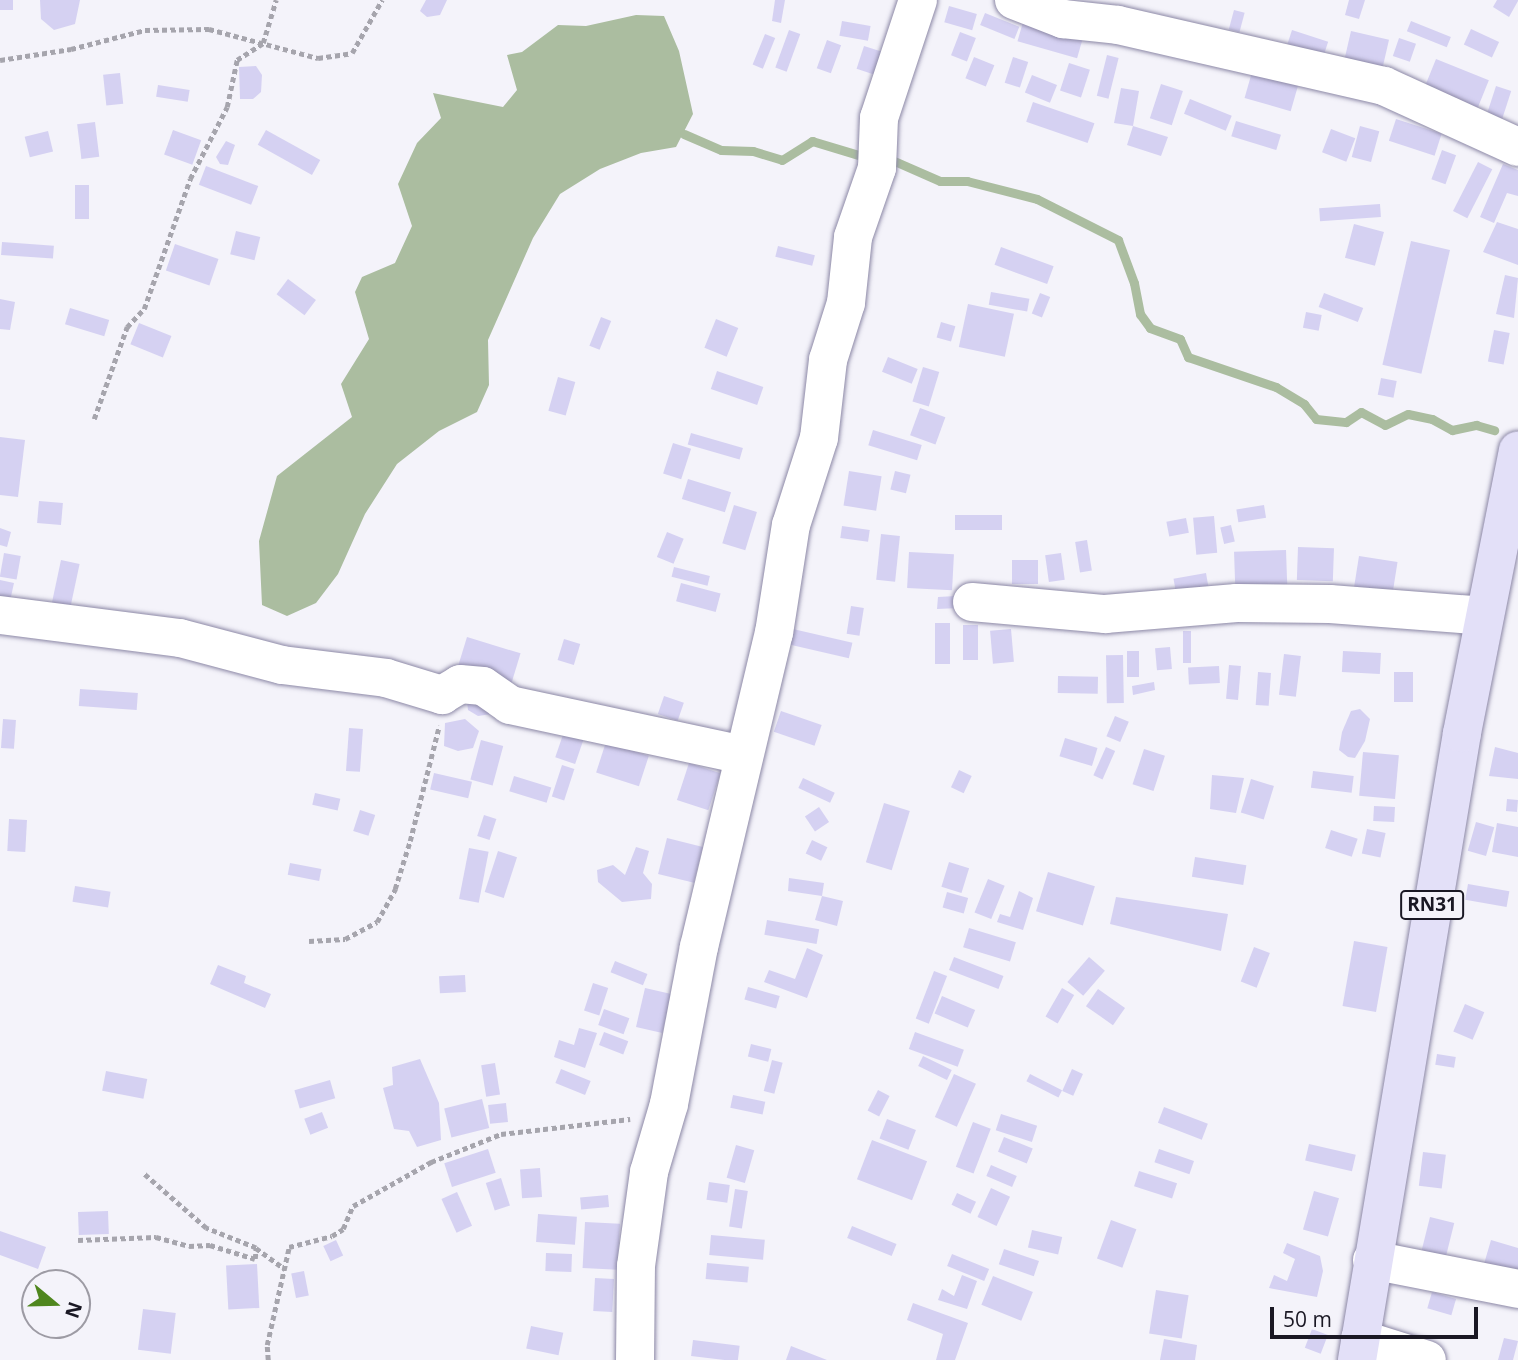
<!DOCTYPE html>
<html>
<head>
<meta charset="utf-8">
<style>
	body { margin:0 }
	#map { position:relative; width:1518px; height:1360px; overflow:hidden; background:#f4f3fa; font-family:"Open Sans",sans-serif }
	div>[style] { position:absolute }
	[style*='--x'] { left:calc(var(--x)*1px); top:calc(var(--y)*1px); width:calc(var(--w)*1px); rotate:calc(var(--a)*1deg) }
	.water>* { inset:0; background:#abbda0 }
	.stream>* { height:9px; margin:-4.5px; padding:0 4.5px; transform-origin:4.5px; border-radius:4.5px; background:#abbda0 }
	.building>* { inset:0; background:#d5d1f2; transform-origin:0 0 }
	.path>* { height:4.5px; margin-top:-2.25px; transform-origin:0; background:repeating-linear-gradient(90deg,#a6a5ad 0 5px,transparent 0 8.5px) }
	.roads { filter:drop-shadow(0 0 2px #8c88a6) drop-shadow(0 0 2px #8c88a6) }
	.minor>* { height:38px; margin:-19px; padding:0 19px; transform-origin:19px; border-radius:19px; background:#fff }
	.major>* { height:38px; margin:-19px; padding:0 19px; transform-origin:19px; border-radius:19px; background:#e3e0f8 }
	span { translate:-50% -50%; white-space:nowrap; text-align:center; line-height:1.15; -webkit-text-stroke:5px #f4f3fa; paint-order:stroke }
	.shield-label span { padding:2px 5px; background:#f4f3fa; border:2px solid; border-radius:5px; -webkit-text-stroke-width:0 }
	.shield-label { font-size:19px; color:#1a1824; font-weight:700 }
	.north { position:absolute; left:21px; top:1269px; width:70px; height:70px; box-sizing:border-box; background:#f4f3fa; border:2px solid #9d9ba4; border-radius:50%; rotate:109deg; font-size:19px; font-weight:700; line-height:28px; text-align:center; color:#1a1824 }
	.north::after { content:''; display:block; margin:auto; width:24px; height:32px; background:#4f861e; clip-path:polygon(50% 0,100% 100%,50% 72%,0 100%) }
	.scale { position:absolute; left:1270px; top:1307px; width:208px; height:32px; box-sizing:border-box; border:4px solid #1a1824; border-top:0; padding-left:9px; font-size:21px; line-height:24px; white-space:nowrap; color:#1a1824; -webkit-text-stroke:5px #f4f3fa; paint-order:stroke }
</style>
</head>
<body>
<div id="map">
	<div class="water">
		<div style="clip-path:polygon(636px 15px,664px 16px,679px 51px,693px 114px,676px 147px,641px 153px,600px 169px,560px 194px,533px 238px,488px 340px,489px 385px,477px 412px,439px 431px,397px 464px,365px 514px,338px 574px,316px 603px,287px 616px,262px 605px,259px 541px,277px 476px,352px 417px,341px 384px,369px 339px,355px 292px,362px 277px,395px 263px,412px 226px,398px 184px,417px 143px,441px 118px,433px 93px,503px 107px,517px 90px,507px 55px,522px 52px,558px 25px,586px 26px)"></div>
	</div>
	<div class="stream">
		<div style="--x:684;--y:134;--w:40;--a:23.4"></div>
		<div style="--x:721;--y:150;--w:32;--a:2"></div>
		<div style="--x:753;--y:151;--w:30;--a:17"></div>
		<div style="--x:782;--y:160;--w:36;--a:-32"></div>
		<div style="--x:812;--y:141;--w:55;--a:16.8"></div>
		<div style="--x:892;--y:160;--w:52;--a:23.6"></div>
		<div style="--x:940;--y:181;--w:27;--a:0"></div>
		<div style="--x:967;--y:181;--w:72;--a:14.4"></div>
		<div style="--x:1037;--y:199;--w:91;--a:26.8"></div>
		<div style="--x:1118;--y:240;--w:46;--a:69.6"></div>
		<div style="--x:1134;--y:283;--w:32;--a:79"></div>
		<div style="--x:1140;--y:314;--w:17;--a:54"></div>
		<div style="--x:1150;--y:328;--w:32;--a:20"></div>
		<div style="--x:1180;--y:339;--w:20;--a:66"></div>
		<div style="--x:1188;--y:357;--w:93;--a:18.8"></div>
		<div style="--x:1276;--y:387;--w:33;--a:31"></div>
		<div style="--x:1304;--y:404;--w:19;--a:51"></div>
		<div style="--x:1316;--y:419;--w:30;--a:6"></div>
		<div style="--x:1346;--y:422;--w:18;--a:-34"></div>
		<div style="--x:1361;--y:412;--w:27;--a:28"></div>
		<div style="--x:1385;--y:425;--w:25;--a:-26"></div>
		<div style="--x:1408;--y:414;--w:25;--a:12"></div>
		<div style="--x:1432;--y:419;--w:23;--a:29"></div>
		<div style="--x:1452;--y:430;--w:25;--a:-12"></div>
		<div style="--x:1476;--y:425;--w:19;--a:16"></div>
	</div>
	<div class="building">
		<div style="left:0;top:0;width:13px;height:10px"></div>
		<div style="clip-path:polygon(40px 0,80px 0,75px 24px,54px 30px,41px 19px)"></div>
		<div style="clip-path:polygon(447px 0,440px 15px,427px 17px,420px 11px,426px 0)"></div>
		<div style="clip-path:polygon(775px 0,785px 0,781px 23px,772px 21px)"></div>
		<div style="clip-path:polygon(1349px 0,1365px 0,1359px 19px,1345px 15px)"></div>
		<div style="clip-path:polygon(1497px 0,1518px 0,1518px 1px,1509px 17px,1493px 7px)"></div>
		<div style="left:949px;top:6px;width:29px;height:17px;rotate:16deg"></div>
		<div style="left:1234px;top:10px;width:11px;height:20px;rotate:15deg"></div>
		<div style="left:985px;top:13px;width:37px;height:13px;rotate:22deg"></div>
		<div style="left:842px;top:21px;width:29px;height:15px;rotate:10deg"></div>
		<div style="left:1411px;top:21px;width:43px;height:11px;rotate:22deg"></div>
		<div style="left:1023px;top:22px;width:62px;height:20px;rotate:16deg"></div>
		<div style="left:1471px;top:29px;width:31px;height:17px;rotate:25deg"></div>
		<div style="left:789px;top:30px;width:12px;height:40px;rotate:20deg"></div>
		<div style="left:1292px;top:30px;width:38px;height:15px;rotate:18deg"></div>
		<div style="left:1351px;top:31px;width:39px;height:32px;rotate:13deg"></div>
		<div style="left:960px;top:32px;width:17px;height:25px;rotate:21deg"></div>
		<div style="left:765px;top:34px;width:11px;height:33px;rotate:22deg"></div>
		<div style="left:1399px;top:38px;width:18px;height:19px;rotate:19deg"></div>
		<div style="left:827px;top:40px;width:15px;height:30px;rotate:20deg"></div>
		<div style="left:864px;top:46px;width:19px;height:24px;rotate:18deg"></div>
		<div style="left:1107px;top:55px;width:12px;height:42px;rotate:14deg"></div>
		<div style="left:974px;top:57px;width:22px;height:23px;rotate:22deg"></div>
		<div style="left:1013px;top:57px;width:16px;height:27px;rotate:18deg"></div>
		<div style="left:1436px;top:59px;width:57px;height:35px;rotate:22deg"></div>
		<div style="left:1069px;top:63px;width:22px;height:29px;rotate:18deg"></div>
		<div style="clip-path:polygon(256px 66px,262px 75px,261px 92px,253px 99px,240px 99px,239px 67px)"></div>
		<div style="left:1252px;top:72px;width:48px;height:27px;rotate:16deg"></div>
		<div style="left:120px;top:73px;width:31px;height:17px;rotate:84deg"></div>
		<div style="left:1032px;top:75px;width:27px;height:19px;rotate:22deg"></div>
		<div style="left:1161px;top:84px;width:23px;height:36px;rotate:18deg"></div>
		<div style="left:158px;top:85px;width:32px;height:12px;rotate:9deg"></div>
		<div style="left:1496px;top:86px;width:16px;height:31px;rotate:18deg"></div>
		<div style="clip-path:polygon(1121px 88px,1139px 91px,1133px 126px,1168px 137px,1161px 156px,1127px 145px,1133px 126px,1114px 123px)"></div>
		<div style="left:1190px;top:99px;width:45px;height:16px;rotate:22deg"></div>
		<div style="left:1033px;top:102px;width:65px;height:21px;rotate:19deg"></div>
		<div style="left:1396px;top:119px;width:48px;height:23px;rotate:18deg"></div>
		<div style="left:1236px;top:121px;width:47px;height:16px;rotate:17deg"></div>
		<div style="left:95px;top:122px;width:35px;height:18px;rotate:83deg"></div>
		<div style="left:1360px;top:126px;width:20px;height:32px;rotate:15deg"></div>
		<div style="left:1331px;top:129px;width:26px;height:25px;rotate:21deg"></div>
		<div style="left:173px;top:130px;width:30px;height:26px;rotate:20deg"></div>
		<div style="left:266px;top:130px;width:62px;height:17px;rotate:29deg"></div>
		<div style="left:48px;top:131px;width:21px;height:24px;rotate:76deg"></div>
		<div style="clip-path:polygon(226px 141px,235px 145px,228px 165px,220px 164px,216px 157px)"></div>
		<div style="left:1442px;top:150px;width:15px;height:31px;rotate:20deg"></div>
		<div style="left:1478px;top:162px;width:16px;height:55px;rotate:27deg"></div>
		<div style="clip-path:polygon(1503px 164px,1518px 170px,1518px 196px,1507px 193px,1494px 223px,1480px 217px)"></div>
		<div style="left:206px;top:166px;width:56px;height:20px;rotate:21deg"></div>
		<div style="left:75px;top:185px;width:14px;height:34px"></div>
		<div style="left:1380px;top:204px;width:13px;height:61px;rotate:86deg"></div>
		<div style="clip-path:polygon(1497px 222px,1518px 229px,1518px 265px,1483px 252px)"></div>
		<div style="left:1354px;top:224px;width:31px;height:35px;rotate:15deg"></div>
		<div style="left:236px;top:231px;width:25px;height:24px;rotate:14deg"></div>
		<div style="left:1411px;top:241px;width:40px;height:127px;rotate:13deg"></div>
		<div style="left:2px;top:242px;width:52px;height:13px;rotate:4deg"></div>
		<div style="left:175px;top:244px;width:46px;height:28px;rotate:19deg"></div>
		<div style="left:778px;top:246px;width:38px;height:11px;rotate:14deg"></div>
		<div style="left:1001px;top:247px;width:56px;height:19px;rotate:20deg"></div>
		<div style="clip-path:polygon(1505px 275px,1518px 278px,1514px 318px,1496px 314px)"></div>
		<div style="left:288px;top:279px;width:35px;height:19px;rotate:37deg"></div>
		<div style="left:991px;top:292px;width:39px;height:13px;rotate:10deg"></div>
		<div style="left:1040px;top:293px;width:11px;height:22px;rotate:22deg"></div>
		<div style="left:1324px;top:293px;width:42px;height:15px;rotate:21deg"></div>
		<div style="clip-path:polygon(0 299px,15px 302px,10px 330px,0 329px)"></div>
		<div style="left:968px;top:304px;width:47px;height:44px;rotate:12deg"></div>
		<div style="left:70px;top:308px;width:41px;height:17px;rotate:17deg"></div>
		<div style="left:1306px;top:312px;width:16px;height:16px;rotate:11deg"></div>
		<div style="left:601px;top:317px;width:11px;height:31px;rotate:22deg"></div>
		<div style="left:716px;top:319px;width:24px;height:31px;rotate:22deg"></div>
		<div style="left:941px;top:322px;width:15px;height:16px;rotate:16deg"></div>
		<div style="left:139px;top:323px;width:35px;height:23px;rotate:22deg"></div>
		<div style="left:1494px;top:330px;width:16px;height:32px;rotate:11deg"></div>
		<div style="left:888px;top:357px;width:32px;height:16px;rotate:22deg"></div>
		<div style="left:923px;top:367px;width:17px;height:36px;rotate:17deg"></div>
		<div style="left:717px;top:371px;width:49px;height:19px;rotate:19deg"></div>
		<div style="left:558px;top:377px;width:18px;height:35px;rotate:16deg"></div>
		<div style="left:1381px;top:378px;width:16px;height:17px;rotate:11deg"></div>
		<div style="left:920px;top:408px;width:27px;height:29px;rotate:20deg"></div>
		<div style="left:873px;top:430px;width:51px;height:16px;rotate:17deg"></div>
		<div style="left:691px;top:433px;width:54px;height:12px;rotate:16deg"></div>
		<div style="clip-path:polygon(0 437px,25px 440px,18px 497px,0 495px)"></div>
		<div style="left:673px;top:443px;width:19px;height:32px;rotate:18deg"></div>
		<div style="left:849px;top:471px;width:33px;height:35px;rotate:9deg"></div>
		<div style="left:895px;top:471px;width:16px;height:19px;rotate:14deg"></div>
		<div style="left:688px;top:479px;width:45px;height:21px;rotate:17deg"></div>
		<div style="left:39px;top:501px;width:24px;height:22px;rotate:5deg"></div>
		<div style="left:734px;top:505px;width:24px;height:40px;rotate:17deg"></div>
		<div style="left:1264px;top:505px;width:13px;height:28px;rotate:81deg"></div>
		<div style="left:955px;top:515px;width:47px;height:15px"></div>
		<div style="left:1214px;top:516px;width:37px;height:21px;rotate:85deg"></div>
		<div style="left:1186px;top:518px;width:15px;height:20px;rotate:79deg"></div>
		<div style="left:1231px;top:525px;width:17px;height:11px;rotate:77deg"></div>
		<div style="left:842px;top:526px;width:28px;height:12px;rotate:8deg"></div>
		<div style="clip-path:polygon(0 528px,11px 532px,7px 547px,0 545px)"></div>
		<div style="left:667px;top:532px;width:18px;height:27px;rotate:22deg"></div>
		<div style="left:881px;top:534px;width:19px;height:46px;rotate:6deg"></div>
		<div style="left:1087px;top:540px;width:31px;height:12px;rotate:81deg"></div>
		<div style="left:1298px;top:547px;width:36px;height:33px;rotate:2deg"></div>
		<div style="left:1286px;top:550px;width:38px;height:52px;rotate:88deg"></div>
		<div style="left:909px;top:552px;width:45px;height:36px;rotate:3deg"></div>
		<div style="left:4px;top:553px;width:17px;height:24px;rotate:10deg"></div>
		<div style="left:1061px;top:553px;width:27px;height:16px;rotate:82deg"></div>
		<div style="left:1359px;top:556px;width:39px;height:35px;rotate:9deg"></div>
		<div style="left:61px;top:560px;width:19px;height:45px;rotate:12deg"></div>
		<div style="left:1012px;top:560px;width:26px;height:24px"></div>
		<div style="left:674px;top:567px;width:37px;height:10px;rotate:14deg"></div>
		<div style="left:1206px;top:573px;width:17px;height:33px;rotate:80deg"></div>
		<div style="clip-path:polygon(0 580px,14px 583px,10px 601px,0 599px)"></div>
		<div style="left:681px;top:583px;width:41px;height:19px;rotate:15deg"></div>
		<div style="clip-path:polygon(956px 596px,960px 608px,937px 609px,938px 597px)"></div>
		<div style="left:851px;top:606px;width:13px;height:28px;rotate:9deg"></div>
		<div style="left:935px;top:623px;width:15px;height:41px"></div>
		<div style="left:963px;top:625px;width:15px;height:35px"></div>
		<div style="left:793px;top:629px;width:61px;height:16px;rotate:13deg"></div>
		<div style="left:1011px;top:629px;width:33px;height:21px;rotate:85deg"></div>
		<div style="left:1183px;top:631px;width:8px;height:32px"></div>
		<div style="left:467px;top:637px;width:56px;height:33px;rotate:17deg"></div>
		<div style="left:564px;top:639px;width:17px;height:22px;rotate:17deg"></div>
		<div style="left:1170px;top:647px;width:22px;height:15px;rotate:85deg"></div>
		<div style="left:1127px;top:651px;width:12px;height:26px"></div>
		<div style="left:1343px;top:651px;width:38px;height:21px;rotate:3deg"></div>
		<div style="left:1284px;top:654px;width:17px;height:41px;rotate:7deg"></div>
		<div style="left:1123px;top:655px;width:48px;height:17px;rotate:89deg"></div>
		<div style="left:1229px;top:665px;width:12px;height:34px;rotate:5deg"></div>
		<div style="left:1219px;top:666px;width:17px;height:31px;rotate:87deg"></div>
		<div style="left:1258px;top:672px;width:13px;height:33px;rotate:4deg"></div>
		<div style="left:1394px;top:672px;width:19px;height:30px"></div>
		<div style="left:1058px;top:676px;width:40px;height:17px;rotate:1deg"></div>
		<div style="clip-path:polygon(1154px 682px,1155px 690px,1133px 695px,1132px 686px)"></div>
		<div style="left:80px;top:689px;width:58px;height:17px;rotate:4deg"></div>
		<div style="clip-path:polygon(466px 693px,491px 714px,478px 716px,468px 710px)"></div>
		<div style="left:664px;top:696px;width:21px;height:19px;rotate:19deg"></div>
		<div style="clip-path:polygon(1360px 709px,1370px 719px,1365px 741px,1355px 758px,1348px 757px,1339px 750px,1342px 732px,1351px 711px)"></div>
		<div style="left:781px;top:711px;width:43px;height:22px;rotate:19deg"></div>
		<div style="left:1115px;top:716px;width:15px;height:22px;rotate:23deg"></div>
		<div style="left:3px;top:719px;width:13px;height:29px;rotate:4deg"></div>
		<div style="clip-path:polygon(465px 719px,479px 731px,473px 748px,458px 751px,444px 746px,445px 723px)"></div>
		<div style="left:566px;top:726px;width:21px;height:33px;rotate:19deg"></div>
		<div style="left:349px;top:728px;width:14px;height:43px;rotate:4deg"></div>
		<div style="left:1065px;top:738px;width:34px;height:19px;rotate:17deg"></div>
		<div style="left:481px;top:740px;width:23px;height:41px;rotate:15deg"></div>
		<div style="left:606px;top:742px;width:45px;height:32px;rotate:18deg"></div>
		<div style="left:1106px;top:747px;width:10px;height:31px;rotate:24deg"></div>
		<div style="clip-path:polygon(1495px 747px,1518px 753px,1518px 779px,1489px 776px)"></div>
		<div style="left:1144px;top:749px;width:22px;height:37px;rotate:18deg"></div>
		<div style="left:1363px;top:752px;width:36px;height:44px;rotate:5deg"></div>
		<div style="left:689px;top:763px;width:33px;height:39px;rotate:18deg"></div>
		<div style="left:562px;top:765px;width:13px;height:33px;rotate:18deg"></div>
		<div style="left:959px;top:770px;width:14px;height:19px;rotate:25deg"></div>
		<div style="left:1313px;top:771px;width:41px;height:17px;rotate:7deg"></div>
		<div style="left:434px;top:773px;width:39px;height:17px;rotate:13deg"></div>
		<div style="clip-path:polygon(1212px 775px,1244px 778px,1236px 813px,1210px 809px)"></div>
		<div style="left:514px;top:776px;width:39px;height:16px;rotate:17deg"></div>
		<div style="left:803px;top:778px;width:35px;height:11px;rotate:25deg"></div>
		<div style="left:1251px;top:779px;width:24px;height:35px;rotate:17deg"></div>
		<div style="left:315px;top:793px;width:26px;height:12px;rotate:13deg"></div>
		<div style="left:1507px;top:799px;width:11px;height:12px;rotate:5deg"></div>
		<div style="left:884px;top:803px;width:27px;height:62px;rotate:17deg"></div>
		<div style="left:1374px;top:806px;width:21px;height:15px;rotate:3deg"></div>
		<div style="left:819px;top:807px;width:18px;height:17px;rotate:56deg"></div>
		<div style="left:360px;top:810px;width:16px;height:22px;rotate:18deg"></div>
		<div style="left:484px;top:815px;width:13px;height:22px;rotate:18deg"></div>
		<div style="left:9px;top:819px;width:18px;height:32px;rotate:3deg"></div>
		<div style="left:1476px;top:822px;width:19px;height:30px;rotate:16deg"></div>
		<div style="clip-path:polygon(1497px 823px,1518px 827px,1518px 857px,1492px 852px)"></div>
		<div style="left:1367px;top:829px;width:19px;height:25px;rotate:12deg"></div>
		<div style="left:1331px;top:830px;width:28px;height:19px;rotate:18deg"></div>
		<div style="left:667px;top:838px;width:37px;height:37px;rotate:14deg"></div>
		<div style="left:812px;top:840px;width:17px;height:15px;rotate:25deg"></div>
		<div style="clip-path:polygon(636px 847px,649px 851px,643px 873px,652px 884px,651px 899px,622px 902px,598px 882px,597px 870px,613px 865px,625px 875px)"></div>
		<div style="left:469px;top:848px;width:20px;height:52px;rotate:11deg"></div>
		<div style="left:498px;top:851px;width:20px;height:43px;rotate:18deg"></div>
		<div style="left:1195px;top:857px;width:52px;height:20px;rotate:9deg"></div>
		<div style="left:949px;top:862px;width:21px;height:26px;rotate:17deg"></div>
		<div style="left:290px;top:863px;width:32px;height:12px;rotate:11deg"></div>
		<div style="left:1048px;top:872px;width:49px;height:41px;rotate:17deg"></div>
		<div style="clip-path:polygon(789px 878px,824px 883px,822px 896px,843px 901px,837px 926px,815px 920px,822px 896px,788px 891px)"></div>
		<div style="left:988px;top:879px;width:18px;height:36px;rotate:22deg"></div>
		<div style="left:1468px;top:884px;width:42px;height:16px;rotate:10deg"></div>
		<div style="left:75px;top:886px;width:36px;height:16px;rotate:9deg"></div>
		<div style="clip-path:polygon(1019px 891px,1033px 898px,1023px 930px,997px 922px,1000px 914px,1010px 917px)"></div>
		<div style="left:947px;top:892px;width:22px;height:16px;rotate:16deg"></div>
		<div style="clip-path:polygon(1116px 897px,1228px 914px,1221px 951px,1110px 924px)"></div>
		<div style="left:767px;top:920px;width:53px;height:15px;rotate:10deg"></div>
		<div style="left:969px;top:928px;width:49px;height:20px;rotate:17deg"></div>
		<div style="left:1354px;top:941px;width:34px;height:66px;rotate:10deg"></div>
		<div style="left:1254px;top:947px;width:17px;height:37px;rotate:21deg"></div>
		<div style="clip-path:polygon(807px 948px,823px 955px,807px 998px,764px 982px,769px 970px,795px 979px)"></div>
		<div style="left:954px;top:957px;width:53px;height:14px;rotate:21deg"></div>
		<div style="left:1089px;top:957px;width:21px;height:33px;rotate:41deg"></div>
		<div style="left:615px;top:961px;width:35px;height:12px;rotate:22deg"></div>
		<div style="clip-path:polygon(218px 965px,246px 976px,244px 983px,271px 994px,265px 1008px,210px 984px)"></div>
		<div style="left:934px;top:971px;width:14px;height:51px;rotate:21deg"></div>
		<div style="left:465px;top:975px;width:17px;height:26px;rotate:87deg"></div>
		<div style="left:593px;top:983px;width:16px;height:29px;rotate:18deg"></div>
		<div style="left:748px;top:987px;width:33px;height:13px;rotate:16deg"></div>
		<div style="left:645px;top:988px;width:27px;height:40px;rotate:13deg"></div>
		<div style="left:1062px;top:988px;width:14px;height:33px;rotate:30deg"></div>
		<div style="left:1098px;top:989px;width:33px;height:21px;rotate:35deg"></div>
		<div style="left:942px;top:996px;width:36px;height:19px;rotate:23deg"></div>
		<div style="left:1465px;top:1004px;width:21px;height:30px;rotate:23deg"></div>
		<div style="left:604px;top:1009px;width:27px;height:17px;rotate:20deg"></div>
		<div style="clip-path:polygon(579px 1028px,597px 1033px,585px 1068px,554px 1057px,559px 1040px,574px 1045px)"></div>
		<div style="left:604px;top:1032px;width:26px;height:14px;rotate:21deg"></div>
		<div style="left:915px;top:1032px;width:52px;height:18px;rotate:20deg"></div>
		<div style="left:751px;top:1044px;width:21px;height:13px;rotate:14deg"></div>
		<div style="left:1437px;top:1054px;width:19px;height:11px;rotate:9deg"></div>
		<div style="left:923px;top:1056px;width:32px;height:11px;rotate:26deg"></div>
		<div style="clip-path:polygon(420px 1059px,439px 1103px,441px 1140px,417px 1147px,409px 1131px,394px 1129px,383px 1088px,393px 1085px,392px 1067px)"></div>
		<div style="left:772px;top:1060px;width:11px;height:32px;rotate:15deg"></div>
		<div style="left:495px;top:1063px;width:32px;height:14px;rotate:81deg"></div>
		<div style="left:561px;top:1069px;width:32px;height:15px;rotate:22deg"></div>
		<div style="left:1072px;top:1069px;width:12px;height:24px;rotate:24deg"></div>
		<div style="left:106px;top:1071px;width:42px;height:20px;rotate:11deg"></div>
		<div style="left:954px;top:1074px;width:24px;height:47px;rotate:24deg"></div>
		<div style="left:1030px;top:1074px;width:36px;height:8px;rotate:27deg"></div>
		<div style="left:330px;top:1080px;width:19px;height:37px;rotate:74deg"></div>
		<div style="left:878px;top:1090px;width:13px;height:23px;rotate:27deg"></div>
		<div style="left:733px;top:1095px;width:33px;height:13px;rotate:12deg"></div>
		<div style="left:482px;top:1099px;width:30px;height:39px;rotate:76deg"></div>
		<div style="left:506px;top:1103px;width:19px;height:18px;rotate:84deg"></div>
		<div style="left:1164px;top:1107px;width:47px;height:17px;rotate:21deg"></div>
		<div style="left:322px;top:1112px;width:17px;height:19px;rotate:69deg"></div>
		<div style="left:1001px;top:1114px;width:38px;height:17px;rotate:18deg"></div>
		<div style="left:887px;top:1119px;width:31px;height:21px;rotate:21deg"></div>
		<div style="left:973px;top:1122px;width:19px;height:48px;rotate:21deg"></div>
		<div style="left:1004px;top:1137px;width:31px;height:16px;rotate:22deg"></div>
		<div style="left:872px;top:1140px;width:59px;height:42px;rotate:21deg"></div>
		<div style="left:1309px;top:1144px;width:48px;height:17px;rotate:13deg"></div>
		<div style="left:736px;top:1145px;width:19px;height:34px;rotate:16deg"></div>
		<div style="left:488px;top:1149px;width:25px;height:46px;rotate:72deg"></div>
		<div style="left:1159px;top:1149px;width:37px;height:14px;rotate:19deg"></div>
		<div style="left:1423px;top:1152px;width:23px;height:34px;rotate:7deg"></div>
		<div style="left:991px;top:1165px;width:28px;height:12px;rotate:23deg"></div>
		<div style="left:540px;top:1168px;width:29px;height:20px;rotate:86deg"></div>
		<div style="left:1139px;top:1171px;width:40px;height:16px;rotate:18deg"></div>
		<div style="left:501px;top:1178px;width:29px;height:16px;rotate:72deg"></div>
		<div style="left:709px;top:1182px;width:21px;height:18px;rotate:8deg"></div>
		<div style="left:991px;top:1188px;width:21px;height:32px;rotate:25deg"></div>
		<div style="left:735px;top:1189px;width:13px;height:38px;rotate:9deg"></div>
		<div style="left:1314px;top:1191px;width:26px;height:40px;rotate:16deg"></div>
		<div style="left:457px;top:1192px;width:37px;height:17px;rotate:66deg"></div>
		<div style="left:957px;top:1193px;width:21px;height:13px;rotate:25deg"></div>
		<div style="left:608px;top:1195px;width:12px;height:28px;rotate:85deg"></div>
		<div style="left:108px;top:1211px;width:23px;height:30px;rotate:88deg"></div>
		<div style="left:538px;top:1214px;width:39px;height:28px;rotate:4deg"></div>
		<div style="left:1430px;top:1217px;width:25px;height:35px;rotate:14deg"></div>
		<div style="left:1111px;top:1220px;width:27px;height:41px;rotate:20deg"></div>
		<div style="left:585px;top:1222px;width:35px;height:46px;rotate:3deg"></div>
		<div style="left:852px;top:1226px;width:48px;height:13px;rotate:22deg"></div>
		<div style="left:1032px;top:1230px;width:31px;height:18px;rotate:13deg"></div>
		<div style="clip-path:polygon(0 1231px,46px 1247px,38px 1269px,0 1255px)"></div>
		<div style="left:711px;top:1235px;width:54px;height:20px;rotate:5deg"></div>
		<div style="left:336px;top:1240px;width:17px;height:14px;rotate:65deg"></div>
		<div style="clip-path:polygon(1491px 1240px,1518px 1248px,1518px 1274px,1484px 1264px)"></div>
		<div style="clip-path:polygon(1287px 1243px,1320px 1256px,1323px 1271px,1317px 1297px,1269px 1288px,1274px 1275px,1287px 1281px,1295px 1259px,1283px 1253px)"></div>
		<div style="left:1004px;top:1249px;width:37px;height:16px;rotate:19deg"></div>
		<div style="left:546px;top:1253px;width:26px;height:18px;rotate:2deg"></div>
		<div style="left:952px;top:1254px;width:40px;height:13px;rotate:22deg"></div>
		<div style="left:707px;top:1263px;width:42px;height:16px;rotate:5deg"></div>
		<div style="left:257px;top:1264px;width:44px;height:31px;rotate:87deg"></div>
		<div style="left:304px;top:1271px;width:25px;height:13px;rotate:79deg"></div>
		<div style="clip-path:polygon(962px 1275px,977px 1281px,967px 1309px,938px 1300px,942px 1289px,954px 1296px)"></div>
		<div style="left:993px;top:1276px;width:43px;height:31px;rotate:22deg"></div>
		<div style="left:595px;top:1278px;width:19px;height:33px;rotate:3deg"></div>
		<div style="left:1156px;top:1290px;width:33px;height:44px;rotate:9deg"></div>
		<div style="left:1432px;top:1292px;width:25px;height:17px;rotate:16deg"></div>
		<div style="clip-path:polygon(913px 1303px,968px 1323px,955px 1360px,936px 1360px,943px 1334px,907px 1320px)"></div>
		<div style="left:143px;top:1309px;width:33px;height:41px;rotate:7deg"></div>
		<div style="left:531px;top:1326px;width:33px;height:23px;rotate:12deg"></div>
		<div style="left:1312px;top:1329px;width:17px;height:20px;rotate:21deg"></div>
		<div style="clip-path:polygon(1504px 1338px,1518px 1341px,1513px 1360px,1498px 1360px)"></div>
		<div style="clip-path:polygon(1164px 1339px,1197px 1345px,1195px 1360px,1160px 1360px)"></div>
		<div style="left:693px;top:1340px;width:47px;height:16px;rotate:7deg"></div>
		<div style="clip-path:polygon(791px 1346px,827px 1360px,786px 1360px)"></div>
	</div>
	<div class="path">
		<div style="--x:0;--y:60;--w:72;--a:-8.8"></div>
		<div style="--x:71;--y:49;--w:76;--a:-14.4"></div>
		<div style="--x:145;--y:30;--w:64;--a:-0.9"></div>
		<div style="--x:209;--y:29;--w:113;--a:14.9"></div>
		<div style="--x:318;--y:58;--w:34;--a:-8"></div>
		<div style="--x:352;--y:53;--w:61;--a:-60.5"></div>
		<div style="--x:94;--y:419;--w:98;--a:-70.3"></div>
		<div style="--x:127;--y:327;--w:25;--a:-47"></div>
		<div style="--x:144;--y:309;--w:138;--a:-70.5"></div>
		<div style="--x:190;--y:179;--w:81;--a:-62.8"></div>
		<div style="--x:227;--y:107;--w:48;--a:-78"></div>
		<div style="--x:237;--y:60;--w:31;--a:-33"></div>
		<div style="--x:263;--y:43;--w:45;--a:-73.2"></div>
		<div style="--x:309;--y:941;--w:36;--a:-3"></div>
		<div style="--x:345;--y:939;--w:36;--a:-28"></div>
		<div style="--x:377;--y:922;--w:38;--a:-61"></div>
		<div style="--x:395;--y:889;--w:50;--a:-72.6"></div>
		<div style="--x:410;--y:841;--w:119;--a:-75.8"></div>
		<div style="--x:78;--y:1240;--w:78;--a:-2.2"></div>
		<div style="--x:156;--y:1237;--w:34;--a:15"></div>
		<div style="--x:189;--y:1246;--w:21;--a:-3"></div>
		<div style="--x:210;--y:1245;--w:47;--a:17.3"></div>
		<div style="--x:255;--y:1259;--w:11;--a:-85"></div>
		<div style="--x:256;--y:1248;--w:54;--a:-158.2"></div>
		<div style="--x:206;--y:1228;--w:84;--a:-138.9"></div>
		<div style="--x:256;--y:1248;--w:36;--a:36"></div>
		<div style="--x:268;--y:1360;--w:15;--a:-94"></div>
		<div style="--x:267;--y:1345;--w:100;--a:-77.3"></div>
		<div style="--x:289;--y:1247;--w:44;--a:-14.3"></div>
		<div style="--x:332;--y:1236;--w:13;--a:-32"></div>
		<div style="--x:343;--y:1229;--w:25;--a:-67"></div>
		<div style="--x:353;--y:1206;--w:90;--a:-29.4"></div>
		<div style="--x:431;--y:1162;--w:75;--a:-21.8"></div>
		<div style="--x:501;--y:1134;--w:130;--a:-6.6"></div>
	</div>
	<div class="roads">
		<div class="minor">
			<div style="--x:1014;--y:0;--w:53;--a:21.2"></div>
			<div style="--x:1063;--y:19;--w:55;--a:6.2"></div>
			<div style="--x:1118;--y:25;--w:273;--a:12.9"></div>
			<div style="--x:1384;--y:86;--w:147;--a:24.5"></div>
			<div style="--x:972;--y:602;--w:134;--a:5.2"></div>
			<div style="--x:1105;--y:614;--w:132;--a:-4.8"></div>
			<div style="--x:1237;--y:603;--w:93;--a:0.6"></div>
			<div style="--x:1330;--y:604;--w:155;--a:4.4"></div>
			<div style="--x:0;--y:615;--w:181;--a:7.3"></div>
			<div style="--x:180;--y:638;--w:106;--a:14.8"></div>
			<div style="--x:282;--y:665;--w:105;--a:7.1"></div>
			<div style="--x:386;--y:678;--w:59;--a:16.9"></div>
			<div style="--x:442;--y:695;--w:21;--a:-31"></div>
			<div style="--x:460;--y:684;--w:23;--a:5"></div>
			<div style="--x:483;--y:686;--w:33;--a:35"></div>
			<div style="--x:510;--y:705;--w:238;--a:12.1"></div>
			<div style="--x:1372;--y:1260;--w:149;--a:11.2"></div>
			<div style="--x:1360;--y:1339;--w:70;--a:17.4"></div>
			<div style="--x:635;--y:1360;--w:94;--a:-89.4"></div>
			<div style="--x:636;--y:1266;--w:95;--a:-82.1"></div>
			<div style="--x:649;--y:1172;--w:71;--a:-73.6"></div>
			<div style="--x:669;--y:1104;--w:160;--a:-79.2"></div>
			<div style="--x:699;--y:947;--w:323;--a:-76.6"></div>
			<div style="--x:774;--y:633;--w:109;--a:-81.1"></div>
			<div style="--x:791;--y:525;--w:91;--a:-72.2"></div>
			<div style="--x:819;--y:438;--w:79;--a:-83.4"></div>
			<div style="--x:828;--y:360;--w:60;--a:-72.5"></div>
			<div style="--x:846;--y:303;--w:66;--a:-83.9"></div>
			<div style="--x:853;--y:237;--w:73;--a:-70.8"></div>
			<div style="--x:877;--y:168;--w:50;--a:-87.7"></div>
			<div style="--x:879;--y:118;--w:124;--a:-71.7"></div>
		</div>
		<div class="major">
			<div style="--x:1357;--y:1360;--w:636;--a:-80.49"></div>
			<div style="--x:1462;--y:733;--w:288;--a:-78.8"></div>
		</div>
	</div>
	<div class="shield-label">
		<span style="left:1432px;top:905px">RN31</span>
	</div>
	<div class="north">N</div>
	<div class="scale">50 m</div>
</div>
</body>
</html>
